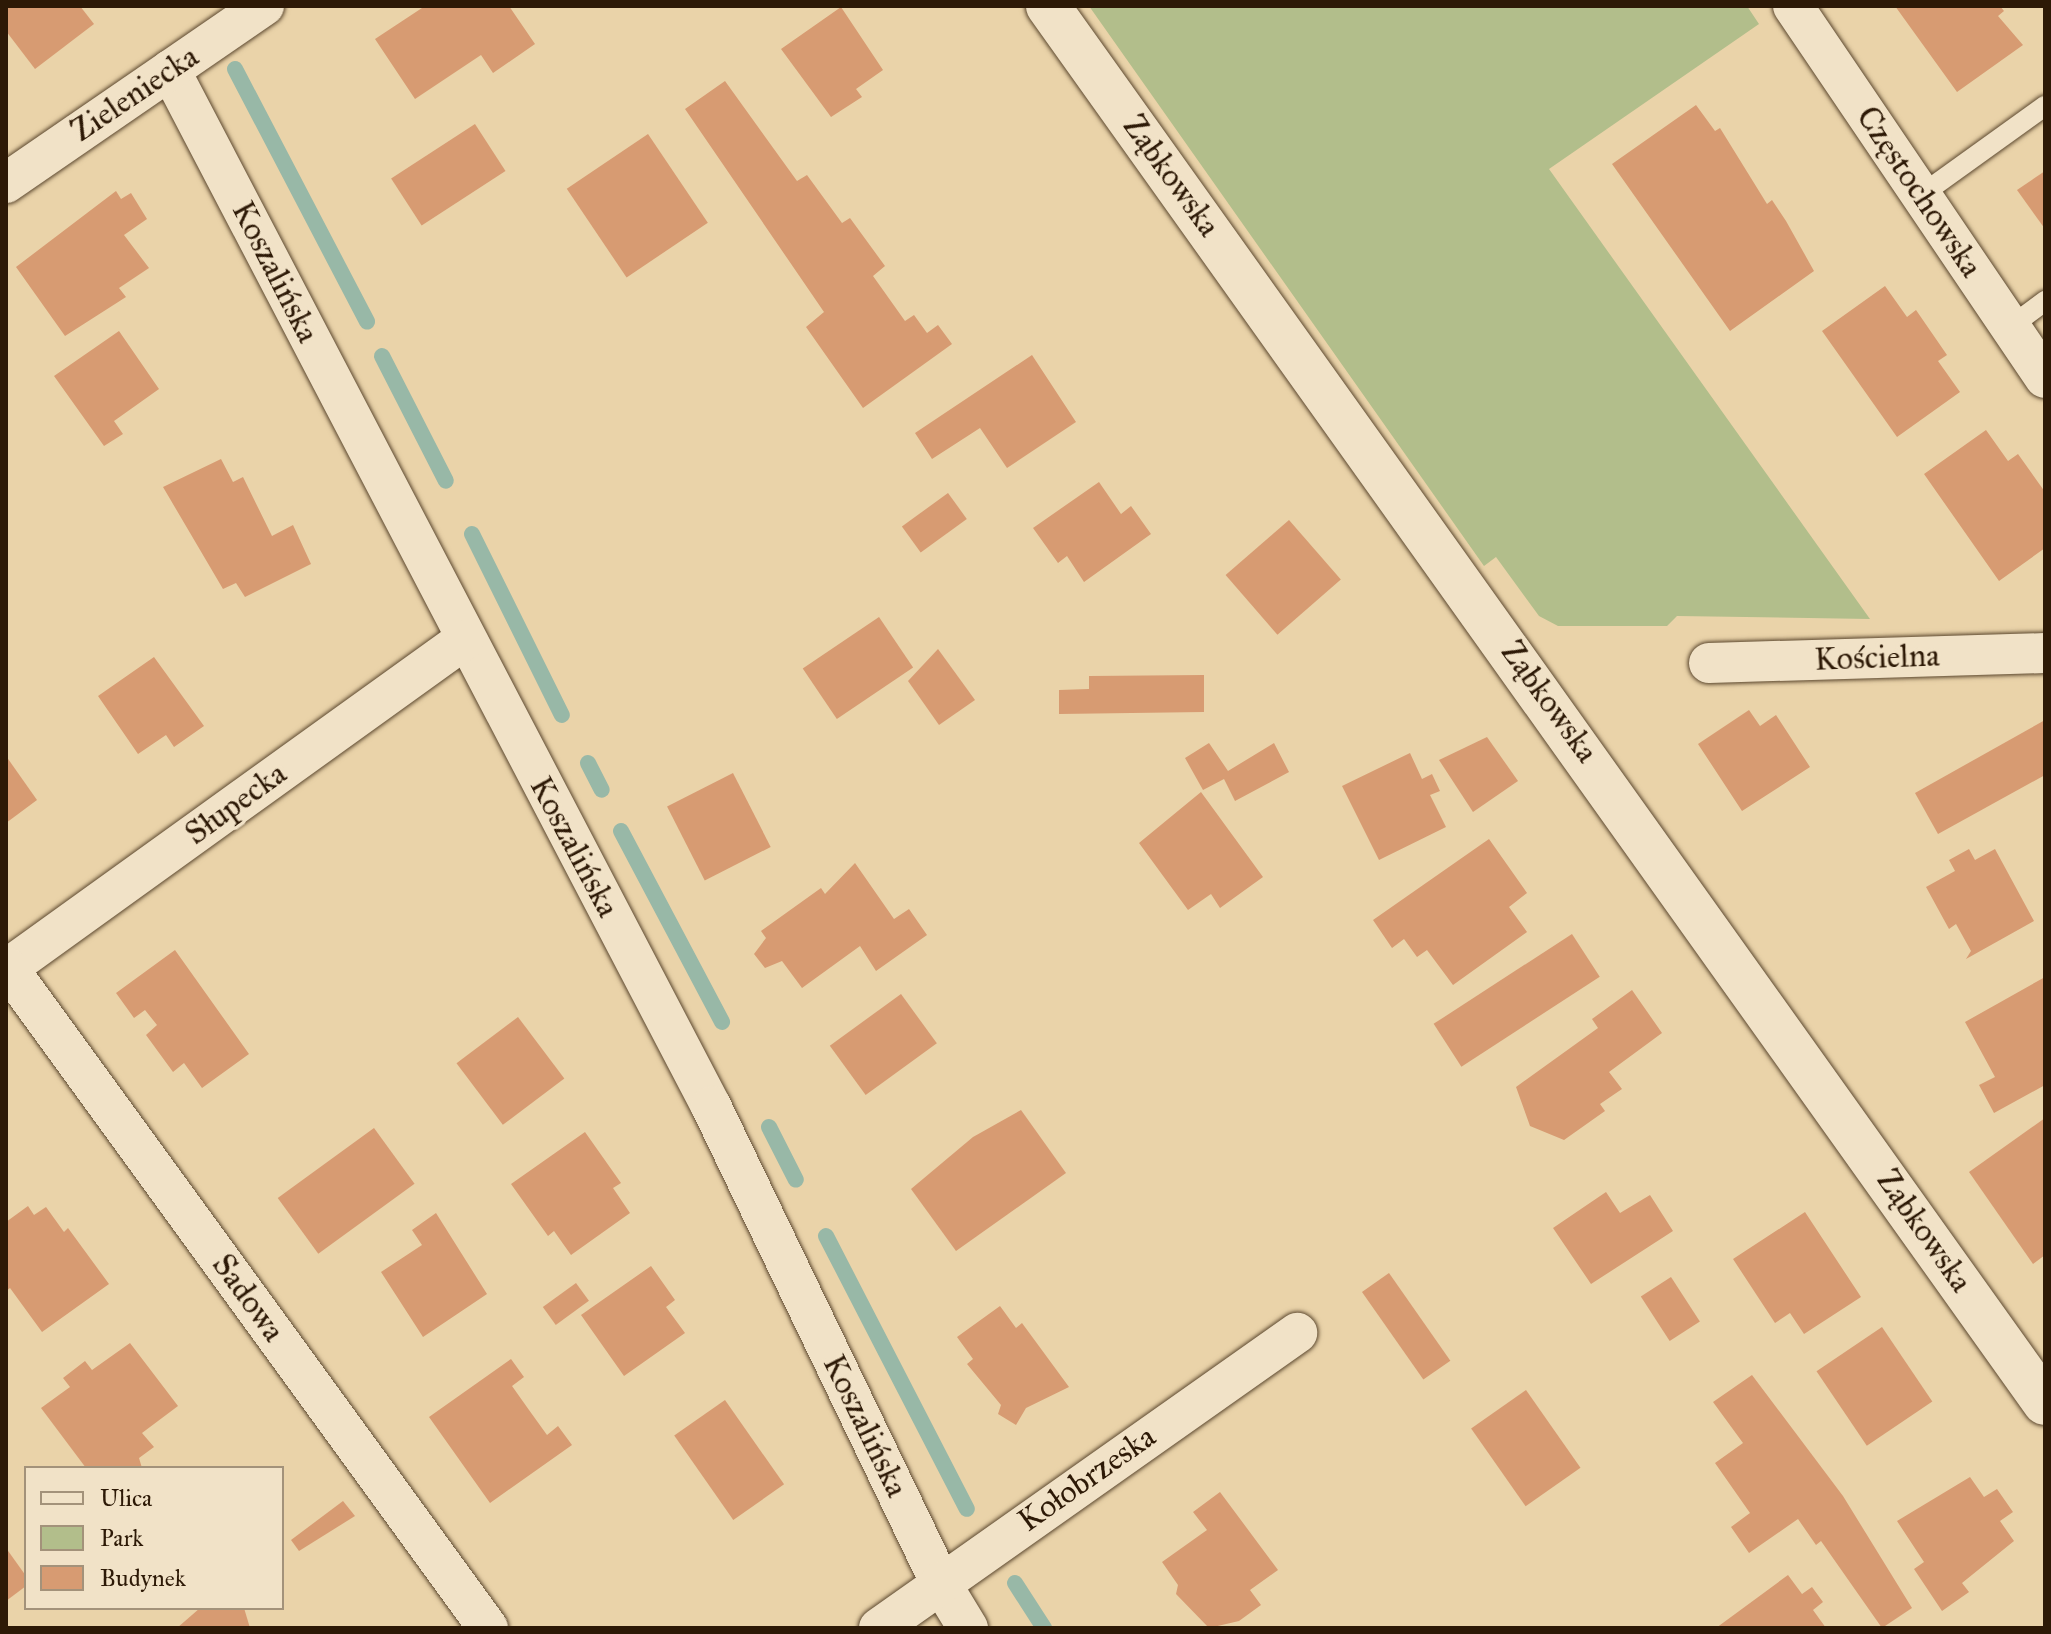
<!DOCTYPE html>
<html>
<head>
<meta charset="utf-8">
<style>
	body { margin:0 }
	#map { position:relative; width:2051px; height:1634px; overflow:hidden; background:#ead3a9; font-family:"IM FELL Great Primer",serif }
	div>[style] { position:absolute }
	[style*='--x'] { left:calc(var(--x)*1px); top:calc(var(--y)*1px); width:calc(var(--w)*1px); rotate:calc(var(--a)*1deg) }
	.green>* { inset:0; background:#b2be8b }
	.stream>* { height:16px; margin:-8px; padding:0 8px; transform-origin:8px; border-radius:8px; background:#98b8a7 }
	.building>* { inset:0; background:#d79b72; transform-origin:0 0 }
	.roads { filter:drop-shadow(0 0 2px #5c482f) drop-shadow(0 0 2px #5c482f) }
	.service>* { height:20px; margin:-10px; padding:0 10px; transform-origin:10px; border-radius:10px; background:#f1e2c7 }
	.minor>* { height:40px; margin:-20px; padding:0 20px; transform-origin:20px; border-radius:20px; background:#f1e2c7 }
	.tertiary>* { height:44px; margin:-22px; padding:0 22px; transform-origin:22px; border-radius:22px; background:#f1e2c7 }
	span { translate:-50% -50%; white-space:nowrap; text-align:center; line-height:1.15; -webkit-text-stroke:7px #f1e2c7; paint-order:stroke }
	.street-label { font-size:32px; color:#2d1906 }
	.frame { position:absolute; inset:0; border:8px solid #2d1906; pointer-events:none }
	.legend { position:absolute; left:24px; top:1466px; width:260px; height:144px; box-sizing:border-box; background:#f1e2c7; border:2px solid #a3927a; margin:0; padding:10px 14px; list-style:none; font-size:24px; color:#2d1906 }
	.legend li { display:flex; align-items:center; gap:16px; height:40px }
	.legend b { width:40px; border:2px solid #a3927a }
</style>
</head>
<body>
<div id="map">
	<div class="green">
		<div style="clip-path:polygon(1089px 6px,1747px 6px,1759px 24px,1549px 169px,1870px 619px,1677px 616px,1667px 626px,1558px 626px,1539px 616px,1496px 557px,1484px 566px)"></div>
	</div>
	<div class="stream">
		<div style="--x:235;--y:69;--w:285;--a:62.4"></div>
		<div style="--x:382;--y:356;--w:140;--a:62.9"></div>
		<div style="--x:472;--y:534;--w:202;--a:63.6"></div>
		<div style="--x:588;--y:763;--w:30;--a:63"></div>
		<div style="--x:621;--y:831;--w:216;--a:62.1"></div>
		<div style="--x:769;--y:1127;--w:59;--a:63"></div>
		<div style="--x:826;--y:1236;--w:307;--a:62.7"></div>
		<div style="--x:1015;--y:1583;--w:54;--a:57.2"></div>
	</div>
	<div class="building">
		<div style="clip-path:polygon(6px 6px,80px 6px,94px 24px,35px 69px,6px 31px)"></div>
		<div style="clip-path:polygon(425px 6px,509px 6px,535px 44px,493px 73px,481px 55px,415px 99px,375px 39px)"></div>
		<div style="clip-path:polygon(1895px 6px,2000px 6px,2004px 11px,1998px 16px,2023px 45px,1957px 92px)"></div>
		<div style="clip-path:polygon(841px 7px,883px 70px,856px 89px,862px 97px,831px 117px,781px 49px)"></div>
		<div style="clip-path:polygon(725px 81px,797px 181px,807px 175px,842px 223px,850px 218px,885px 266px,873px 276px,905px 321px,914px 315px,927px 333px,938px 325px,952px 344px,863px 408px,806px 327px,824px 312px,685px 109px)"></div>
		<div style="clip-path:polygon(1696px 105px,1715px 131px,1720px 128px,1767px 204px,1772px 200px,1786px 221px,1814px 271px,1730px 331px,1612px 164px)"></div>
		<div style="left:475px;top:124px;width:56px;height:100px;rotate:57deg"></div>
		<div style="left:648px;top:134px;width:107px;height:98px;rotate:56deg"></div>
		<div style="clip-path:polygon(2045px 171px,2045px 229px,2017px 190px)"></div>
		<div style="clip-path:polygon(116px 191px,121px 199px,131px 193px,147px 219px,124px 235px,149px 268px,119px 288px,126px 297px,65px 336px,16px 267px)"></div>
		<div style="clip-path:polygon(1885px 286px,1907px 317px,1916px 310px,1947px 355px,1938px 361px,1960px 392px,1897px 437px,1822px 331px)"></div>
		<div style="clip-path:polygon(119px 331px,159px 389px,114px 421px,123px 434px,104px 446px,54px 376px)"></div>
		<div style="clip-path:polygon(1032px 355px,1076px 422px,1007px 468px,980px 428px,932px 459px,915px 433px)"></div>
		<div style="clip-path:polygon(1986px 430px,2008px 461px,2018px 454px,2045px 492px,2045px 548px,1999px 581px,1924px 474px)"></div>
		<div style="clip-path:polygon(221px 459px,233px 482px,243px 477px,272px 536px,293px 525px,311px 564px,245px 597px,236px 583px,223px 589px,163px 487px)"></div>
		<div style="clip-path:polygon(1099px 482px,1121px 514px,1131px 506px,1151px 534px,1084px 582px,1067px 556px,1058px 563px,1033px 528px)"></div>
		<div style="left:948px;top:493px;width:32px;height:57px;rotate:54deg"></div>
		<div style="left:1289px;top:520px;width:79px;height:84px;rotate:49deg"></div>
		<div style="left:879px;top:617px;width:61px;height:92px;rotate:56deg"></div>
		<div style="clip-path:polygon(938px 649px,975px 700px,939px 725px,908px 681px)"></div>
		<div style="clip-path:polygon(154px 657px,204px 726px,174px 747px,166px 735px,138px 754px,98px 696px)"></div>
		<div style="clip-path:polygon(1204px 675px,1204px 712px,1059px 714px,1059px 690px,1089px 689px,1089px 676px)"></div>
		<div style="clip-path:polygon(1749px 710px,1760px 726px,1776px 715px,1810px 767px,1742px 811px,1698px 744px)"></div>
		<div style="clip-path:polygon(2045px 720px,2045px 775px,1938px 834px,1915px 793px)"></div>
		<div style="clip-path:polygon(1487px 737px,1518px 781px,1473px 812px,1439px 760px)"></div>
		<div style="clip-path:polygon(1209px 743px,1228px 771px,1274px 743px,1289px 772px,1235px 801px,1224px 779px,1203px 790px,1185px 758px)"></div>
		<div style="clip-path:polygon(1410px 753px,1422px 779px,1432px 774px,1440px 791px,1430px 795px,1446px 827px,1379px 860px,1342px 786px)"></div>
		<div style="clip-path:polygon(6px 756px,37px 800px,6px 823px)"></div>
		<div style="left:733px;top:773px;width:83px;height:74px;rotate:63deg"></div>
		<div style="clip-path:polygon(1201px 792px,1263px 877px,1220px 908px,1211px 894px,1188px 910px,1139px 843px)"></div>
		<div style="clip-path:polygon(1489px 839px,1527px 893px,1509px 907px,1527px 932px,1453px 985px,1427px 950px,1417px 957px,1404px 939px,1392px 948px,1373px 920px)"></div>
		<div style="clip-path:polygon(1969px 849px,1975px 860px,1995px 849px,2034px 921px,1966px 959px,1971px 951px,1956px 924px,1949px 929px,1926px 887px,1955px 871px,1949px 860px)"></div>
		<div style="clip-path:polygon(855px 863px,894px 919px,909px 909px,927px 935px,876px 971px,860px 946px,802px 988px,782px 961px,765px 968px,754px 954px,766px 938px,761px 931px,821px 888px,825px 894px)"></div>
		<div style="left:1572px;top:934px;width:51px;height:165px;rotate:57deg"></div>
		<div style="clip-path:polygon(175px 950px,249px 1054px,202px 1088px,184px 1063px,173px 1072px,146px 1035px,157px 1025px,145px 1010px,134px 1018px,116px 993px)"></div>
		<div style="clip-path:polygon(2045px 977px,2045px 1085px,1994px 1113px,1979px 1085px,1995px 1077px,1965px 1022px)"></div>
		<div style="clip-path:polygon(1632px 990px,1662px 1033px,1609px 1072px,1622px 1089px,1600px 1104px,1605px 1111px,1564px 1140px,1530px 1126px,1516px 1087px,1598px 1028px,1592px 1019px)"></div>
		<div style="left:901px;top:994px;width:61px;height:88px;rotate:54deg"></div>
		<div style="left:518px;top:1017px;width:77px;height:77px;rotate:53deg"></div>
		<div style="clip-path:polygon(1021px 1110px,1066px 1173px,956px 1251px,911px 1189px,973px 1137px)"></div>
		<div style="clip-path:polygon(2045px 1118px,2045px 1255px,2033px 1264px,1969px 1172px)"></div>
		<div style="left:374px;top:1128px;width:69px;height:119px;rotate:54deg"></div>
		<div style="clip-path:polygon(585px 1132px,621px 1183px,613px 1188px,630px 1213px,571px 1255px,554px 1231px,548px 1236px,511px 1184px)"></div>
		<div style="clip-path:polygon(1606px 1192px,1620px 1213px,1650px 1195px,1673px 1231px,1591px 1284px,1553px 1228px)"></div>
		<div style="clip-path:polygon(28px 1206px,34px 1215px,46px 1207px,64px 1232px,68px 1228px,109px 1284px,42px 1332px,10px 1288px,6px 1291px,6px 1222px)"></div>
		<div style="clip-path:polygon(1805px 1212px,1861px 1297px,1804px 1334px,1790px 1313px,1775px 1323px,1733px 1259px)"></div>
		<div style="clip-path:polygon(436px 1213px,487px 1294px,423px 1337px,381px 1272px,422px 1245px,412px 1230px)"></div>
		<div style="clip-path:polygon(651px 1266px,675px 1300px,666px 1307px,685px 1333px,624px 1376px,581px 1315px)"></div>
		<div style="left:1389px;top:1273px;width:107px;height:33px;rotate:55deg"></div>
		<div style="left:1671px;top:1277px;width:53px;height:36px;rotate:57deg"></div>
		<div style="left:576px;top:1283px;width:22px;height:41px;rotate:54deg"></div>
		<div style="clip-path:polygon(1000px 1306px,1016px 1328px,1022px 1323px,1069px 1387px,1026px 1408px,1016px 1425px,998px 1414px,1001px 1405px,967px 1364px,973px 1359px,957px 1337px)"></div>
		<div style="left:1882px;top:1327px;width:90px;height:79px;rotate:56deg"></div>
		<div style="clip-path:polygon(130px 1343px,178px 1406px,142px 1433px,154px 1447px,139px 1458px,142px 1468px,86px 1468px,41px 1408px,70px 1387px,63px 1378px,85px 1361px,92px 1370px)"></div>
		<div style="clip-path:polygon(511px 1359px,524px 1377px,512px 1386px,529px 1410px,547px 1435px,558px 1426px,572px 1445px,490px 1503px,429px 1417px)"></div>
		<div style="clip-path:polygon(1752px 1375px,1843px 1496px,1912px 1608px,1882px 1628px,1821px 1541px,1816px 1545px,1798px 1519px,1749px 1553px,1731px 1527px,1750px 1513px,1715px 1463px,1743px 1443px,1713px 1402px)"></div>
		<div style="left:1526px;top:1390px;width:95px;height:67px;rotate:55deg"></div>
		<div style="left:725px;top:1400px;width:103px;height:62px;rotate:55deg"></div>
		<div style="clip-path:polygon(1970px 1477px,1984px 1497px,1997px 1489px,2013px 1512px,2000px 1521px,2014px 1541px,1962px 1583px,1969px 1592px,1942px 1611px,1914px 1569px,1924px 1562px,1897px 1521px)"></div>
		<div style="clip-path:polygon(1220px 1492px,1278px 1570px,1250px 1590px,1261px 1605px,1239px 1621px,1209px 1628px,1176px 1594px,1178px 1585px,1162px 1562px,1207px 1530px,1193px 1512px)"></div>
		<div style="clip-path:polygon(343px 1501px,355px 1516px,299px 1551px,291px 1540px)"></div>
		<div style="clip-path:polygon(6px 1548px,26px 1576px,26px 1586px,6px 1601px)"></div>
		<div style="clip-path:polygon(1788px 1575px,1802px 1594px,1812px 1587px,1823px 1602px,1813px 1610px,1826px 1628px,1716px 1628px)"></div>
		<div style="clip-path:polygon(200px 1608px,244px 1608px,250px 1628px,177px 1628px)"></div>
	</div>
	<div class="roads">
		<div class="service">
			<div style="--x:1921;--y:195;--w:153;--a:-35.7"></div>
			<div style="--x:2010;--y:327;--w:44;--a:-36.6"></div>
		</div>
		<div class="minor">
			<div style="--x:1793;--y:6;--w:449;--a:55.9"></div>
			<div style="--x:170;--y:70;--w:1169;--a:62.43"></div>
			<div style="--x:711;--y:1106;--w:528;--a:64.31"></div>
			<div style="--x:940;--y:1582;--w:54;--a:58.7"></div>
			<div style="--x:6;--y:183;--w:313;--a:-34.5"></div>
			<div style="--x:464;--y:640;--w:562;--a:144.27"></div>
			<div style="--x:8;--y:968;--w:816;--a:53.97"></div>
			<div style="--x:1709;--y:663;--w:336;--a:-1.7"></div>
			<div style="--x:879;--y:1628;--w:512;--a:-35.21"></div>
		</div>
		<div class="tertiary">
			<div style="--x:1048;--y:6;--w:1716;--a:54.49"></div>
		</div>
	</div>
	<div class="street-label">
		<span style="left:135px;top:94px;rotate:-34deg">Zieleniecka</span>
		<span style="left:1171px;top:176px;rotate:54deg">Ząbkowska</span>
		<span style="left:1919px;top:192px;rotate:56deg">Częstochowska</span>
		<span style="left:275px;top:272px;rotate:63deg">Koszalińska</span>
		<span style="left:1877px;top:658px;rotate:-2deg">Kościelna</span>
		<span style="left:1549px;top:702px;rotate:54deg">Ząbkowska</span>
		<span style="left:236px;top:804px;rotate:-36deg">Słupecka</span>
		<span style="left:574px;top:847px;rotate:62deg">Koszalińska</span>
		<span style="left:1924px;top:1231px;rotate:55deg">Ząbkowska</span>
		<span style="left:248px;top:1298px;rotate:54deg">Sadowa</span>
		<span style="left:865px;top:1426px;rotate:64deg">Koszalińska</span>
		<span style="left:1087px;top:1479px;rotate:-35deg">Kołobrzeska</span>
	</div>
	<div class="frame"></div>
	<ul class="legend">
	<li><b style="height:10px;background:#f1e2c7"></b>Ulica</li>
	<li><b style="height:22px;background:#b2be8b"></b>Park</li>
	<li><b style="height:22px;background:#d79b72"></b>Budynek</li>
	</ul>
</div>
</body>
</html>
